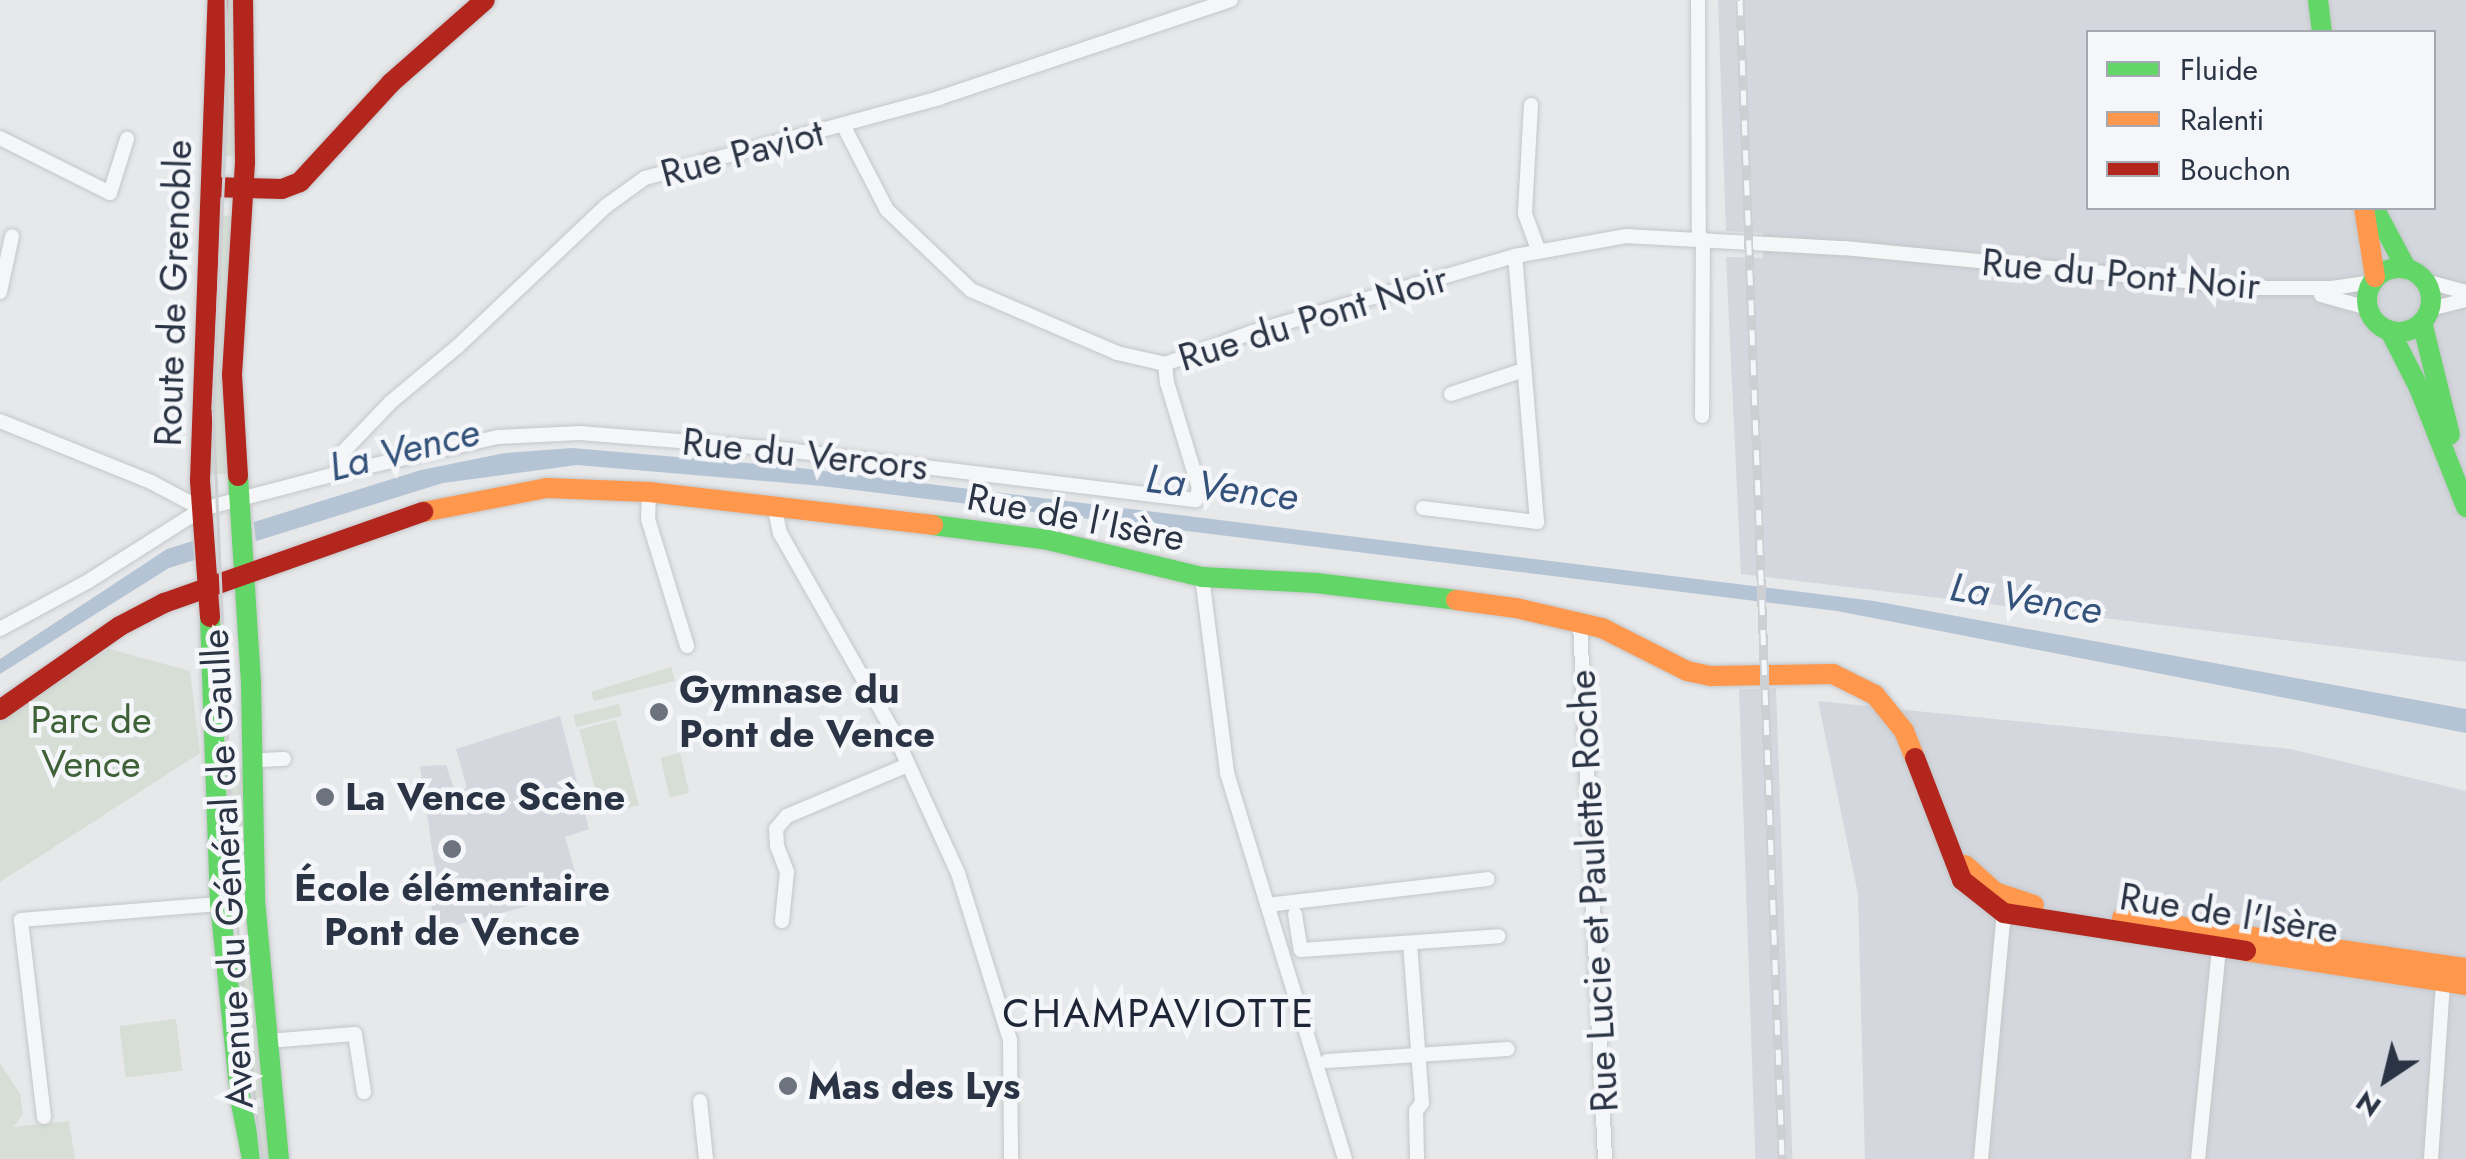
<!DOCTYPE html>
<html>
<head>
<meta charset="utf-8">
<style>
	body { margin:0 }
	#map { position:relative; width:2466px; height:1159px; overflow:hidden; background:#e6e8ea; font-family:Jost,sans-serif }
	div>[style] { position:absolute }
	[style*='--x'] { left:calc(var(--x)*1px); top:calc(var(--y)*1px); width:calc(var(--w)*1px); rotate:calc(var(--a)*1deg) }
	.built>* { inset:0; background:#d4d7dd; transform-origin:0 0 }
	.green>* { inset:0; background:#d6ded6; transform-origin:0 0 }
	.water>* { inset:0; background:#b4c4d5 }
	.pier>* { inset:0; background:#e6e8ea }
	.roads { filter:drop-shadow(0 0 2px #c4c6c8) drop-shadow(0 0 2px #c4c6c8) }
	.street>* { height:14px; margin:-7px; padding:0 7px; transform-origin:7px; border-radius:7px; background:#f5f6f7 }
	.fast>* { height:20px; margin:-10px; padding:0 10px; transform-origin:10px; border-radius:10px; background:#63d668 }
	.fast>.ring { margin:-10px; padding:0; box-sizing:content-box; background:none; border:20px solid #63d668; border-radius:50% }
	.slow>* { height:20px; margin:-10px; padding:0 10px; transform-origin:10px; border-radius:10px; background:#ff974d }
	.jam>* { height:20px; margin:-10px; padding:0 10px; transform-origin:10px; border-radius:10px; background:#b3261e }
	.tram>* { height:2.5px; margin:-1.25px; padding:0 1.25px; transform-origin:1.25px; border-radius:1.25px; background:#cecfd2 }
	.rail>* { height:9px; margin-top:-4.5px; transform-origin:0; background:repeating-linear-gradient(90deg,#f4f6f9 0 15px,#cecfd2 0 30px); box-sizing:border-box; border-block:2px solid #cecfd2 }
	.dots>* { width:28px; height:28px; translate:-50% -50%; box-sizing:border-box; border:5px solid #f4f6f9; border-radius:50% }
	span { translate:-50% -50%; white-space:nowrap; text-align:center; line-height:1.15; -webkit-text-stroke:9px #f4f6f9; paint-order:stroke }
	.street-label { font-size:38px; color:#2b3445 }
	.poi-label { font-size:38px; color:#2b3445; font-weight:700 }
	.left { translate:0 -50%; text-align:left }
	.park-label { font-size:38px; color:#3f6138 }
	.water-label { font-size:40px; color:#34527a; font-style:italic }
	.neighbourhood-label { font-size:40px; color:#1d2536; letter-spacing:2.5px }
	.legend { position:absolute; left:2086px; top:30px; width:350px; height:180px; box-sizing:border-box; background:#f4f6f9; border:2px solid #a4a8b1; margin:0; padding:12px 18px; list-style:none; font-size:30px; color:#2b3445 }
	.legend li { display:flex; align-items:center; gap:20px; height:50px }
	.legend b { width:50px; border:2px solid #a4a8b1 }
	.north { position:absolute; left:2336px; top:1029px; width:100px; height:100px; -webkit-text-stroke:8px #f4f6f9; paint-order:stroke; rotate:215deg; font-size:28px; font-weight:700; line-height:40px; text-align:center; color:#2b3445 }
	.north::after { content:''; display:block; margin:auto; width:35px; height:45px; background:#2b3445; clip-path:polygon(50% 0,100% 100%,50% 72%,0 100%) }
</style>
</head>
<body>
<div id="map">
	<div class="built">
		<div style="clip-path:polygon(evenodd,1718px 0,2466px 0,2466px 662px,1741px 574px,1726px 257px,1763px 258px,1763px 233px,1726px 231px,1718px 0,2088px 32px,2434px 32px,2434px 208px,2088px 208px,2088px 32px)"></div>
		<div style="left:1776px;top:688px;width:471px;height:37px;rotate:88deg"></div>
		<div style="clip-path:polygon(1818px 701px,2290px 749px,2466px 791px,2466px 1159px,1865px 1159px,1858px 894px)"></div>
		<div style="clip-path:polygon(560px 716px,589px 829px,565px 837px,581px 892px,437px 930px,424px 879px,436px 875px,420px 766px,446px 765px,455px 791px,467px 788px,456px 749px)"></div>
	</div>
	<div class="green">
		<div style="clip-path:polygon(223px 0,237px 0,241px 157px,222px 156px)"></div>
		<div style="clip-path:polygon(219px 215px,232px 216px,233px 474px,210px 474px)"></div>
		<div style="clip-path:polygon(109px 649px,190px 671px,200px 753px,0 882px,0 722px)"></div>
		<div style="clip-path:polygon(671px 667px,675px 681px,594px 701px,591px 692px)"></div>
		<div style="left:619px;top:704px;width:12px;height:47px;rotate:76deg"></div>
		<div style="left:616px;top:720px;width:88px;height:38px;rotate:75deg"></div>
		<div style="left:680px;top:753px;width:41px;height:20px;rotate:77deg"></div>
		<div style="clip-path:polygon(220px 768px,248px 768px,246px 838px,226px 841px)"></div>
		<div style="clip-path:polygon(252px 939px,267px 1097px,249px 1099px,237px 947px,231px 940px)"></div>
		<div style="left:176px;top:1019px;width:52px;height:57px;rotate:83deg"></div>
		<div style="clip-path:polygon(0 1063px,20px 1094px,23px 1114px,13px 1127px,69px 1121px,75px 1159px,0 1159px)"></div>
		<div style="clip-path:polygon(268px 1106px,273px 1159px,257px 1159px,248px 1108px)"></div>
	</div>
	<div class="water">
		<div style="clip-path:polygon(572px 448px,792px 467px,1874px 601px,2466px 709px,2466px 733px,1837px 611px,822px 486px,577px 465px,443px 483px,169px 568px,0 674px,0 659px,167px 549px,421px 470px,505px 453px)"></div>
	</div>
	<div class="pier">
		<div style="clip-path:polygon(253px 516px,256px 543px,195px 564px,193px 539px)"></div>
	</div>
	<div class="roads">
		<div class="street">
			<div style="--x:1698;--y:0;--w:239;--a:89.8"></div>
			<div style="--x:1531;--y:105;--w:109;--a:93.2"></div>
			<div style="--x:1525;--y:214;--w:40;--a:69.8"></div>
			<div style="--x:844;--y:127;--w:93;--a:62.6"></div>
			<div style="--x:887;--y:210;--w:116;--a:43.6"></div>
			<div style="--x:971;--y:290;--w:159;--a:23.3"></div>
			<div style="--x:1117;--y:353;--w:49;--a:12.9"></div>
			<div style="--x:1165;--y:364;--w:94;--a:-20"></div>
			<div style="--x:1253;--y:332;--w:273;--a:-16.2"></div>
			<div style="--x:1515;--y:256;--w:113;--a:-10.2"></div>
			<div style="--x:1626;--y:236;--w:218;--a:3.2"></div>
			<div style="--x:1844;--y:248;--w:414;--a:5.5"></div>
			<div style="--x:2256;--y:288;--w:76;--a:0"></div>
			<div style="--x:2332;--y:288;--w:40;--a:-8.5"></div>
			<div style="--x:0;--y:138;--w:123;--a:26.6"></div>
			<div style="--x:110;--y:193;--w:57;--a:-72.5"></div>
			<div style="--x:2425;--y:281;--w:42;--a:15"></div>
			<div style="--x:0;--y:292;--w:57;--a:-77.9"></div>
			<div style="--x:2321;--y:295;--w:49;--a:15.5"></div>
			<div style="--x:2430;--y:309;--w:37;--a:-14"></div>
			<div style="--x:1451;--y:394;--w:77;--a:-18.2"></div>
			<div style="--x:1702;--y:416;--w:177;--a:-89.7"></div>
			<div style="--x:0;--y:421;--w:163;--a:22"></div>
			<div style="--x:151;--y:482;--w:58;--a:27.9"></div>
			<div style="--x:335;--y:474;--w:167;--a:-12.8"></div>
			<div style="--x:498;--y:437;--w:82;--a:-2.8"></div>
			<div style="--x:580;--y:433;--w:199;--a:4.6"></div>
			<div style="--x:778;--y:449;--w:421;--a:7"></div>
			<div style="--x:1196;--y:500;--w:12;--a:-76"></div>
			<div style="--x:1199;--y:488;--w:110;--a:-106.9"></div>
			<div style="--x:1167;--y:383;--w:19;--a:-96"></div>
			<div style="--x:649;--y:492;--w:27;--a:92"></div>
			<div style="--x:648;--y:519;--w:133;--a:72.9"></div>
			<div style="--x:774;--y:505;--w:29;--a:78"></div>
			<div style="--x:780;--y:533;--w:226;--a:60.3"></div>
			<div style="--x:892;--y:729;--w:158;--a:65.4"></div>
			<div style="--x:958;--y:873;--w:175;--a:72.7"></div>
			<div style="--x:1010;--y:1040;--w:119;--a:89.5"></div>
			<div style="--x:1423;--y:508;--w:115;--a:7"></div>
			<div style="--x:1537;--y:522;--w:267;--a:-94.7"></div>
			<div style="--x:1202;--y:577;--w:198;--a:82.7"></div>
			<div style="--x:1227;--y:773;--w:404;--a:73"></div>
			<div style="--x:1580;--y:623;--w:537;--a:87.33"></div>
			<div style="--x:0;--y:629;--w:99;--a:-28.4"></div>
			<div style="--x:87;--y:582;--w:136;--a:-32.4"></div>
			<div style="--x:202;--y:509;--w:138;--a:-14.7"></div>
			<div style="--x:335;--y:474;--w:23;--a:-70"></div>
			<div style="--x:343;--y:452;--w:69;--a:-46.2"></div>
			<div style="--x:391;--y:402;--w:86;--a:-39.8"></div>
			<div style="--x:457;--y:347;--w:205;--a:-43.4"></div>
			<div style="--x:606;--y:206;--w:48;--a:-35.7"></div>
			<div style="--x:645;--y:178;--w:305;--a:-15.2"></div>
			<div style="--x:939;--y:98;--w:308;--a:-18.6"></div>
			<div style="--x:262;--y:760;--w:22;--a:-3"></div>
			<div style="--x:1267;--y:905;--w:222;--a:-6.7"></div>
			<div style="--x:1295;--y:914;--w:36;--a:81"></div>
			<div style="--x:1301;--y:950;--w:198;--a:-4"></div>
			<div style="--x:782;--y:921;--w:49;--a:-84.2"></div>
			<div style="--x:787;--y:872;--w:28;--a:-111"></div>
			<div style="--x:777;--y:846;--w:17;--a:-93"></div>
			<div style="--x:776;--y:829;--w:17;--a:-50"></div>
			<div style="--x:787;--y:816;--w:131;--a:-22.9"></div>
			<div style="--x:1410;--y:943;--w:160;--a:85.7"></div>
			<div style="--x:1422;--y:1103;--w:10;--a:127"></div>
			<div style="--x:1416;--y:1111;--w:48;--a:88.8"></div>
			<div style="--x:268;--y:1041;--w:87;--a:-4.6"></div>
			<div style="--x:355;--y:1034;--w:59;--a:81.2"></div>
			<div style="--x:1327;--y:1061;--w:181;--a:-3.8"></div>
			<div style="--x:700;--y:1101;--w:58;--a:84.1"></div>
			<div style="--x:44;--y:1117;--w:198;--a:-96.7"></div>
			<div style="--x:21;--y:920;--w:235;--a:-4.6"></div>
			<div style="--x:1981;--y:1159;--w:247;--a:-84.7"></div>
			<div style="--x:2198;--y:1159;--w:213;--a:-84.3"></div>
			<div style="--x:2431;--y:1159;--w:178;--a:-86.1"></div>
		</div>
		<div class="fast">
			<div style="--x:2318;--y:0;--w:32;--a:83"></div>
			<div style="--x:2374;--y:208;--w:68;--a:61.9"></div>
			<div class="ring" style="left:2367px;top:268px;width:44px;height:44px"></div>
			<div style="--x:2422;--y:322;--w:116;--a:76.1"></div>
			<div style="--x:2390;--y:331;--w:64;--a:63"></div>
			<div style="--x:2419;--y:388;--w:128;--a:68.4"></div>
			<div style="--x:238;--y:476;--w:209;--a:86.4"></div>
			<div style="--x:251;--y:685;--w:216;--a:88.9"></div>
			<div style="--x:255;--y:901;--w:259;--a:84.7"></div>
			<div style="--x:933;--y:525;--w:116;--a:7.4"></div>
			<div style="--x:1048;--y:540;--w:158;--a:13.5"></div>
			<div style="--x:1202;--y:577;--w:114;--a:3"></div>
			<div style="--x:1316;--y:583;--w:141;--a:6.9"></div>
			<div style="--x:210;--y:617;--w:286;--a:88"></div>
			<div style="--x:220;--y:903;--w:196;--a:84.1"></div>
			<div style="--x:240;--y:1098;--w:62;--a:78.9"></div>
		</div>
		<div class="slow">
			<div style="--x:2364;--y:208;--w:70;--a:80.9"></div>
			<div style="--x:423;--y:512;--w:126;--a:-11"></div>
			<div style="--x:547;--y:488;--w:102;--a:2.2"></div>
			<div style="--x:649;--y:492;--w:286;--a:6.6"></div>
			<div style="--x:1456;--y:600;--w:61;--a:7.6"></div>
			<div style="--x:1516;--y:608;--w:88;--a:13.1"></div>
			<div style="--x:1602;--y:628;--w:95;--a:26.8"></div>
			<div style="--x:1687;--y:671;--w:25;--a:12"></div>
			<div style="--x:1711;--y:676;--w:122;--a:-0.9"></div>
			<div style="--x:1833;--y:674;--w:47;--a:26.6"></div>
			<div style="--x:1875;--y:695;--w:46;--a:51.1"></div>
			<div style="--x:1904;--y:731;--w:29;--a:68"></div>
			<div style="--x:1965;--y:865;--w:40;--a:42"></div>
			<div style="--x:1995;--y:892;--w:41;--a:18.4"></div>
			<div style="--x:2122;--y:918;--w:348;--a:8.3"></div>
			<div style="--x:2246;--y:951;--w:223;--a:8.8"></div>
		</div>
		<div class="jam">
			<div style="--x:212;--y:187;--w:70;--a:1.6"></div>
			<div style="--x:282;--y:189;--w:19;--a:-21"></div>
			<div style="--x:300;--y:182;--w:134;--a:-47.4"></div>
			<div style="--x:391;--y:83;--w:125;--a:-41.4"></div>
			<div style="--x:238;--y:476;--w:101;--a:-93.4"></div>
			<div style="--x:232;--y:375;--w:213;--a:-86.5"></div>
			<div style="--x:245;--y:162;--w:162;--a:-90.7"></div>
			<div style="--x:210;--y:617;--w:137;--a:-94.2"></div>
			<div style="--x:200;--y:480;--w:480;--a:-87.9"></div>
			<div style="--x:0;--y:710;--w:146;--a:-35"></div>
			<div style="--x:120;--y:626;--w:50;--a:-27.6"></div>
			<div style="--x:164;--y:603;--w:275;--a:-19.4"></div>
			<div style="--x:1915;--y:758;--w:131;--a:68.9"></div>
			<div style="--x:1962;--y:880;--w:53;--a:38.2"></div>
			<div style="--x:2004;--y:913;--w:245;--a:8.9"></div>
		</div>
	</div>
	<div class="tram">
		<div style="--x:226;--y:0;--w:108;--a:89.5"></div>
		<div style="--x:227;--y:108;--w:300;--a:92.7"></div>
		<div style="--x:213;--y:408;--w:494;--a:87.5"></div>
		<div style="--x:235;--y:902;--w:258;--a:84.2"></div>
	</div>
	<div class="rail">
		<div style="--x:1740;--y:0;--w:1160;--a:87.92"></div>
	</div>
	<div class="dots">
		<div style="left:659px;top:712px;background:#6c737f"></div>
		<div style="left:325px;top:797px;background:#6c737f"></div>
		<div style="left:452px;top:849px;background:#6c737f"></div>
		<div style="left:788px;top:1086px;background:#6c737f"></div>
	</div>
	<div class="street-label">
		<span style="left:742px;top:153px;rotate:-15deg">Rue Paviot</span>
		<span style="left:2121px;top:274px;rotate:5deg">Rue du Pont Noir</span>
		<span style="left:173px;top:293px;rotate:-88deg">Route de Grenoble</span>
		<span style="left:1313px;top:318px;rotate:-17deg">Rue du Pont Noir</span>
		<span style="left:805px;top:454px;rotate:6deg">Rue du Vercors</span>
		<span style="left:1076px;top:517px;rotate:11deg">Rue de l'Isère</span>
		<span style="left:227px;top:869px;rotate:-93deg">Avenue du Général de Gaulle</span>
		<span style="left:1593px;top:891px;rotate:-93deg">Rue Lucie et Paulette Roche</span>
		<span style="left:2229px;top:913px;rotate:9deg">Rue de l'Isère</span>
	</div>
	<div class="poi-label">
		<span class="left" style="left:679px;top:712px">Gymnase du<br>Pont de Vence</span>
		<span class="left" style="left:345px;top:797px">La Vence Scène</span>
		<span style="left:452px;top:910px">École élémentaire<br>Pont de Vence</span>
		<span class="left" style="left:808px;top:1086px">Mas des Lys</span>
	</div>
	<div class="park-label">
		<span style="left:91px;top:742px">Parc de<br>Vence</span>
	</div>
	<div class="water-label">
		<span style="left:404px;top:449px;rotate:-14deg">La Vence</span>
		<span style="left:1222px;top:487px;rotate:7deg">La Vence</span>
		<span style="left:2026px;top:598px;rotate:9deg">La Vence</span>
	</div>
	<div class="neighbourhood-label">
		<span style="left:1159px;top:1013px">CHAMPAVIOTTE</span>
	</div>
	<ul class="legend">
	<li><b style="height:12px;background:#63d668"></b>Fluide</li>
	<li><b style="height:12px;background:#ff974d"></b>Ralenti</li>
	<li><b style="height:12px;background:#b3261e"></b>Bouchon</li>
	</ul>
	<div class="north">N</div>
</div>
</body>
</html>
